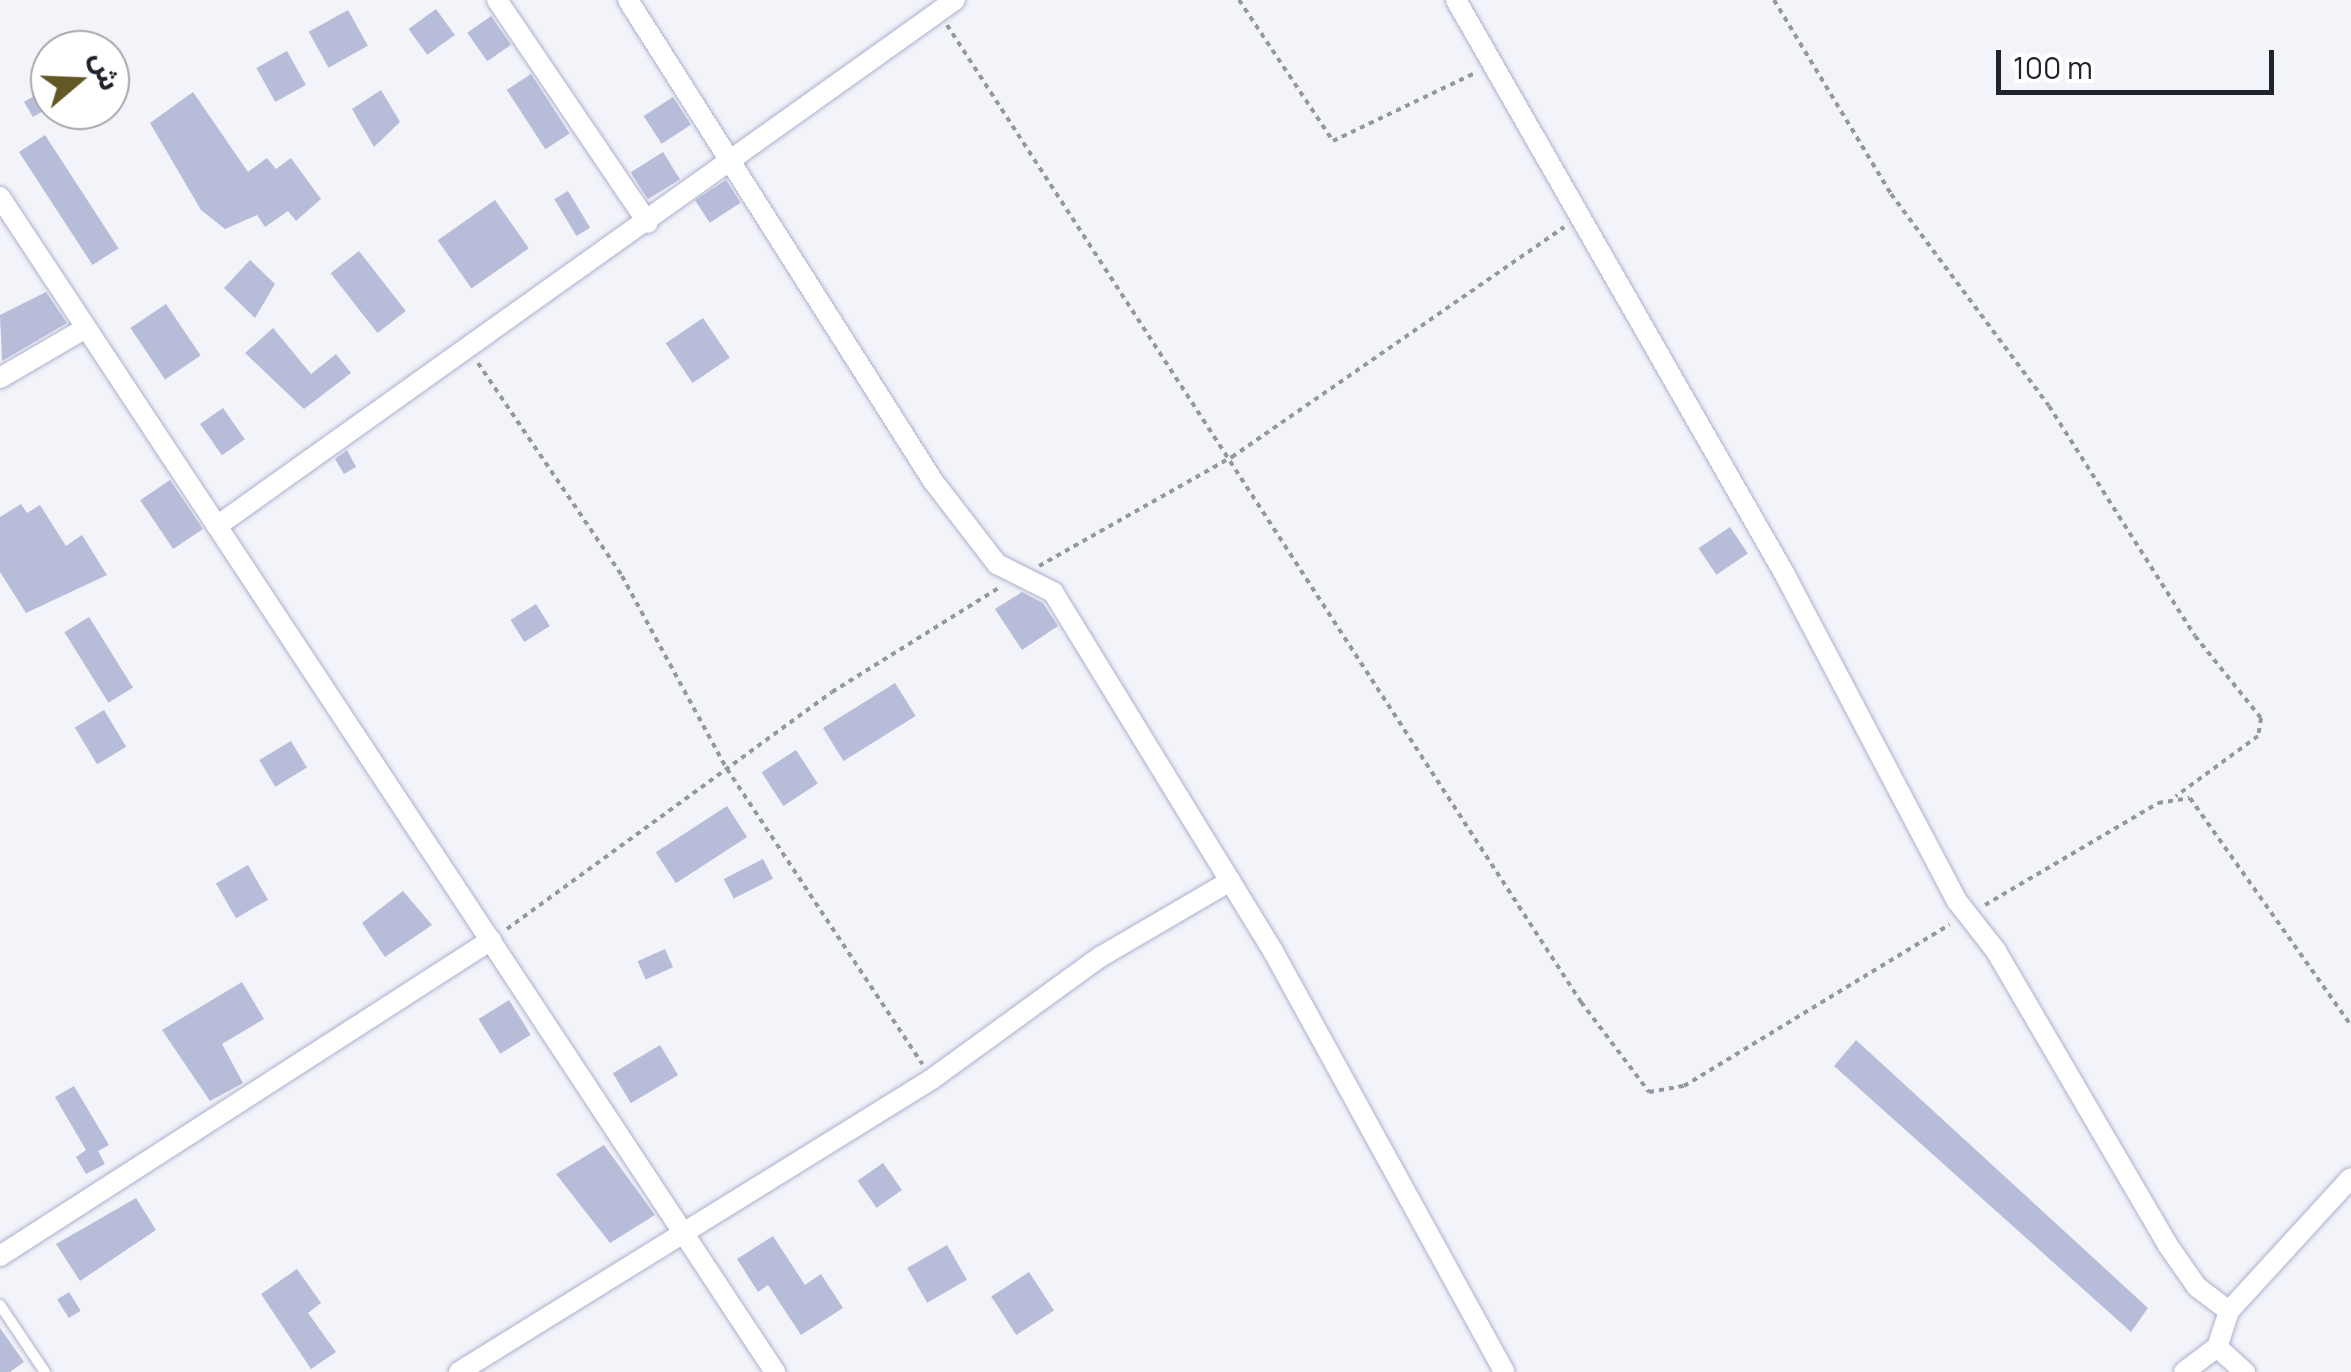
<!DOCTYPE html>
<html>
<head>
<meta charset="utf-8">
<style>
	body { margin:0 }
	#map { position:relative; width:2351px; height:1372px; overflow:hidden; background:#f3f4fa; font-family:Manrope,"Noto Sans Arabic",sans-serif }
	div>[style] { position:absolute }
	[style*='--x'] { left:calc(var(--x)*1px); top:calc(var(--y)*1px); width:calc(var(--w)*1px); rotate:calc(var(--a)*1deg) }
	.building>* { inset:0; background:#b7bcd9; transform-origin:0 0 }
	.path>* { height:4px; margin-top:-2px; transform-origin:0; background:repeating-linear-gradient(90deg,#95979f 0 5px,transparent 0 10px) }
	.roads { filter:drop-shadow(0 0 2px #acb1ce) drop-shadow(0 0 2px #acb1ce) }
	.service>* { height:10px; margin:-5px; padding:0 5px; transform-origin:5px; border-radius:5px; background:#fff }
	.minor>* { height:20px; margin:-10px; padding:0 10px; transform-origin:10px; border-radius:10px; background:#fff }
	span { translate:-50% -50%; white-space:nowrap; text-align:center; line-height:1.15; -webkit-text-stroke:10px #fff; paint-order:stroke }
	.north { position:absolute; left:30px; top:30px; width:100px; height:100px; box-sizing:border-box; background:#fff; border:2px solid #a6a7ab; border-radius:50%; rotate:71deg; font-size:28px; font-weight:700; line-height:40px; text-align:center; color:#20222c }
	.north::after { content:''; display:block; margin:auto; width:35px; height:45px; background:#625825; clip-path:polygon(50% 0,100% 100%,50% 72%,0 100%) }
	.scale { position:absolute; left:1996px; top:50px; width:278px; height:45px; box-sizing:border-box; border:5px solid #20222c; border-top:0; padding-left:12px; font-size:30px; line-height:35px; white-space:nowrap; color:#20222c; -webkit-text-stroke:8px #fff; paint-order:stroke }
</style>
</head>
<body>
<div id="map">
	<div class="building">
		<div style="left:436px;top:9px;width:32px;height:34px;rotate:54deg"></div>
		<div style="left:348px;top:10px;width:41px;height:45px;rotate:61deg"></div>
		<div style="left:491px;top:16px;width:35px;height:29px;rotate:55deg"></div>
		<div style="left:287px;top:51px;width:39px;height:35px;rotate:61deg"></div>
		<div style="left:531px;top:74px;width:71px;height:29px;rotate:57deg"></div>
		<div style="clip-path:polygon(50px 86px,50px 107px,33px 117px,24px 102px)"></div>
		<div style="clip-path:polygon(381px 90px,400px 122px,374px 147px,352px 109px)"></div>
		<div style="clip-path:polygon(193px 92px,248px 172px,267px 158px,276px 169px,291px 158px,321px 199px,296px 221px,288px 211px,265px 227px,257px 215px,225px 229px,201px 210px,150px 123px)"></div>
		<div style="left:673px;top:97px;width:33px;height:35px;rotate:57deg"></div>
		<div style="left:45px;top:135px;width:135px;height:31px;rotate:57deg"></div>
		<div style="left:663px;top:152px;width:32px;height:38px;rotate:58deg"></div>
		<div style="left:726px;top:180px;width:27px;height:37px;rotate:57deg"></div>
		<div style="left:568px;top:191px;width:43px;height:16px;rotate:59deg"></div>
		<div style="left:495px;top:200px;width:59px;height:70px;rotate:55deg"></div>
		<div style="left:359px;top:251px;width:76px;height:36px;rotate:52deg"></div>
		<div style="clip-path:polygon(250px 260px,275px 284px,255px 318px,224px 288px)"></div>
		<div style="clip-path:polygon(46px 292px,67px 323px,2px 361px,0 315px)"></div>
		<div style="left:166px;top:304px;width:62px;height:43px;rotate:56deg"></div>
		<div style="left:703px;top:318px;width:48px;height:45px;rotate:56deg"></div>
		<div style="clip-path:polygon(273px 328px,311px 374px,336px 354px,351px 373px,304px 409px,245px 353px)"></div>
		<div style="left:223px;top:408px;width:38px;height:28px;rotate:55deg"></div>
		<div style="clip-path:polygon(347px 450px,356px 467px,344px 474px,335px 459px)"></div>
		<div style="left:170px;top:480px;width:59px;height:36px;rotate:56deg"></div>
		<div style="clip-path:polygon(21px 504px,27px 513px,40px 505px,66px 546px,82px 535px,107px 575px,26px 613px,0 572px,0 517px)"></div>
		<div style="left:1730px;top:527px;width:32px;height:38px;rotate:56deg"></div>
		<div style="clip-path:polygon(1022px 592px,1043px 603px,1058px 626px,1022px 650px,995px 609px)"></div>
		<div style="left:536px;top:604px;width:26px;height:30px;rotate:58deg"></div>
		<div style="left:89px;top:617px;width:83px;height:29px;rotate:58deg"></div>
		<div style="left:895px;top:683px;width:39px;height:85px;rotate:58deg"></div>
		<div style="left:104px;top:710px;width:43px;height:34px;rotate:59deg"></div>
		<div style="left:291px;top:741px;width:31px;height:37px;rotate:59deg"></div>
		<div style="left:796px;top:750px;width:40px;height:41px;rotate:57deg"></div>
		<div style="left:727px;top:806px;width:37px;height:85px;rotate:57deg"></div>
		<div style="left:763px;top:859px;width:22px;height:44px;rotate:63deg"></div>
		<div style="left:248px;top:865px;width:40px;height:37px;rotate:60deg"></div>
		<div style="clip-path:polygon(403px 891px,432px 925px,385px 957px,362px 923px)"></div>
		<div style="left:665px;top:949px;width:20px;height:30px;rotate:66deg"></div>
		<div style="clip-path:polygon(242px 982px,264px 1019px,222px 1044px,243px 1083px,210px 1101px,162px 1030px)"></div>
		<div style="left:509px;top:1000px;width:41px;height:36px;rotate:58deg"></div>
		<div style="clip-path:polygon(1856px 1040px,2148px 1308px,2131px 1332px,1834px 1066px)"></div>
		<div style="left:660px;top:1045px;width:35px;height:55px;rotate:59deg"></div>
		<div style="clip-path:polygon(74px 1086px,109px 1145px,98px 1151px,105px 1164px,86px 1174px,76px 1157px,86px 1150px,55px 1097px)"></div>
		<div style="clip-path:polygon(604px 1145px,655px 1215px,610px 1243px,556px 1174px)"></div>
		<div style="left:883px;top:1163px;width:33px;height:31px;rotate:55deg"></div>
		<div style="clip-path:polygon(136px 1198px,156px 1230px,80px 1281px,56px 1244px)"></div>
		<div style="clip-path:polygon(773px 1236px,805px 1285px,821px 1274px,843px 1308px,801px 1335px,768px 1285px,758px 1292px,737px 1259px)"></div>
		<div style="left:947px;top:1245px;width:40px;height:46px;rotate:60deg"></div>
		<div style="clip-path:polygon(297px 1269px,321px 1303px,308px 1313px,336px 1352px,311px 1369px,261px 1294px)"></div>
		<div style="left:1029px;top:1272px;width:46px;height:45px;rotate:57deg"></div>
		<div style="left:69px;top:1292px;width:22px;height:14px;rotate:58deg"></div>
		<div style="clip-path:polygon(0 1328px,24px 1362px,10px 1372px,0 1372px)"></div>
	</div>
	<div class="path">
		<div style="--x:1239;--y:0;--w:169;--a:56.3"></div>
		<div style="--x:1333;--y:141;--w:160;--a:-25.6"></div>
		<div style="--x:1774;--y:0;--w:227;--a:58.9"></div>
		<div style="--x:1891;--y:194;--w:264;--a:53.3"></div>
		<div style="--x:2049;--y:406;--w:272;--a:57.6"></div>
		<div style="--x:2195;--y:636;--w:105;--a:51.2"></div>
		<div style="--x:2261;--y:718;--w:18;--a:99"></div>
		<div style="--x:2258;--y:736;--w:102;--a:143.8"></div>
		<div style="--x:947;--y:25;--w:1165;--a:57.02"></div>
		<div style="--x:1581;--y:1002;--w:113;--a:52.9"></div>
		<div style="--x:1649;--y:1092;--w:36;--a:-10"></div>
		<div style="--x:1684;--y:1086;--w:311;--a:-31.3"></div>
		<div style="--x:478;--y:363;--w:257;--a:55.9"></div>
		<div style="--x:622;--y:576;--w:220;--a:61.5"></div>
		<div style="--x:727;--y:769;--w:354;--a:56.5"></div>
		<div style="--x:1039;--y:566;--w:222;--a:-29.5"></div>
		<div style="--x:1232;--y:457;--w:404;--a:-34.7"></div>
		<div style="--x:1985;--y:905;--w:201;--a:-30.5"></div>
		<div style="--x:2158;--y:803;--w:32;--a:-9"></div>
		<div style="--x:2190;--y:798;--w:278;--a:54.7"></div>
		<div style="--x:507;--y:929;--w:402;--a:-36.1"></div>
		<div style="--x:832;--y:692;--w:198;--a:-32"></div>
	</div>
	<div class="roads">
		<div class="service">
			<div style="--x:0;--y:1305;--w:81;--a:56.1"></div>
		</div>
		<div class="minor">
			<div style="--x:497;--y:0;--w:269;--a:55.9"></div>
			<div style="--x:628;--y:0;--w:570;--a:57.62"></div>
			<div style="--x:933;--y:481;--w:105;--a:52.4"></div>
			<div style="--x:997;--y:564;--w:63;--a:26.6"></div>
			<div style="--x:1053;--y:592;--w:421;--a:58.5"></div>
			<div style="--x:1273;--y:951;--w:480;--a:61.2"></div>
			<div style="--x:1456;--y:0;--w:660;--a:60.21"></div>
			<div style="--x:1784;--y:573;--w:371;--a:62.2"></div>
			<div style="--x:1957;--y:901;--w:63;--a:52"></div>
			<div style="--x:1996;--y:951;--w:339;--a:59.7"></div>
			<div style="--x:2167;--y:1244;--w:52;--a:55.1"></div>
			<div style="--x:2197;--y:1287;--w:40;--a:37"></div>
			<div style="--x:2229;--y:1311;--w:38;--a:108"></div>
			<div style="--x:2217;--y:1347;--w:41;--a:142.9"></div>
			<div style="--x:0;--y:197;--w:1408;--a:56.59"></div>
			<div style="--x:0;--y:378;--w:99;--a:-30.2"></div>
			<div style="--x:217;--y:526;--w:906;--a:-35.48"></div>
			<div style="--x:0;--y:1256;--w:584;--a:-32.76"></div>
			<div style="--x:2229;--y:1311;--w:180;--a:-47.5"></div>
			<div style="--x:2217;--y:1347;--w:38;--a:42"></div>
			<div style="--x:459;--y:1372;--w:556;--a:-31.78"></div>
			<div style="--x:932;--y:1079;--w:208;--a:-36"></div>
			<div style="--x:1100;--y:957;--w:151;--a:-30.3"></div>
		</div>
	</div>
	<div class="north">ش</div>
	<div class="scale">100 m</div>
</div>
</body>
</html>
